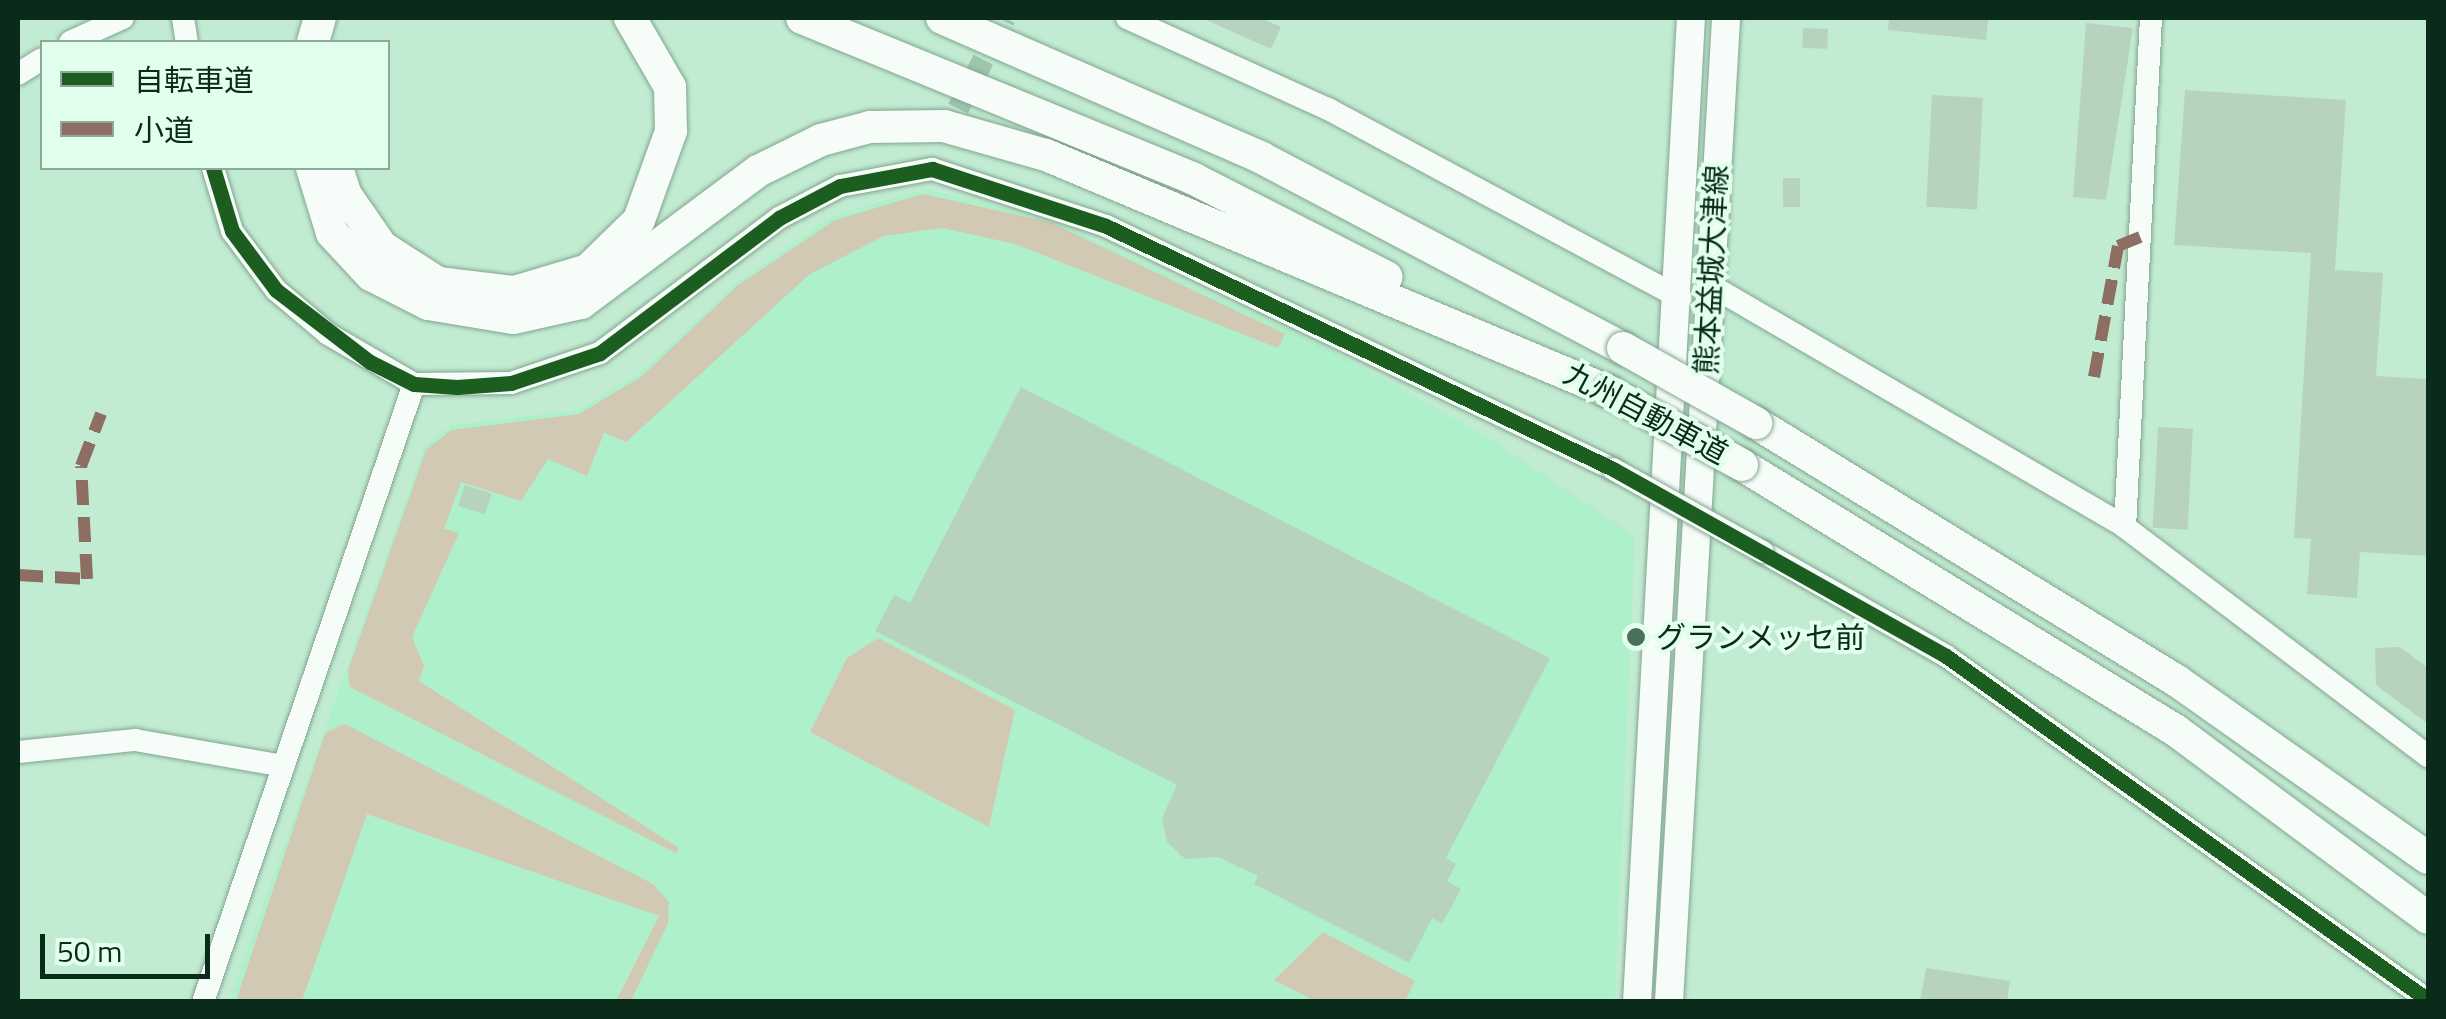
<!DOCTYPE html>
<html>
<head>
<meta charset="utf-8">
<style>
	body { margin:0 }
	#map { position:relative; width:2446px; height:1019px; overflow:hidden; background:#c2ecd2; font-family:"Titillium Web","Noto Sans JP",sans-serif }
	div>[style] { position:absolute }
	[style*='--x'] { left:calc(var(--x)*1px); top:calc(var(--y)*1px); width:calc(var(--w)*1px); rotate:calc(var(--a)*1deg) }
	.built>* { inset:0; background:#aef0c9 }
	.green>* { inset:0; background:#d2c9b5 }
	.building>* { inset:0; background:#b8d3bd; transform-origin:0 0 }
	.minor-tunnel>* { height:22px; margin-top:-11px; transform-origin:0; background:repeating-linear-gradient(90deg,#9dc5ad 0 22px,transparent 0 33px) }
	.roads { filter:drop-shadow(0 0 2px #83a491) drop-shadow(0 0 2px #83a491) }
	.minor>* { height:22px; margin:-11px; padding:0 11px; transform-origin:11px; border-radius:11px; background:#f6fcf8 }
	.major>* { height:28px; margin:-14px; padding:0 14px; transform-origin:14px; border-radius:14px; background:#f6fcf8 }
	.highway>* { height:32px; margin:-16px; padding:0 16px; transform-origin:16px; border-radius:16px; background:#f6fcf8 }
	.bridges { filter:drop-shadow(0 0 2px #83a491) drop-shadow(0 0 2px #83a491) }
	.minor-bridge>* { height:22px; margin:-11px; padding:0 11px; transform-origin:11px; border-radius:11px; background:#f6fcf8 }
	.highway-bridge>* { height:32px; margin:-16px; padding:0 16px; transform-origin:16px; border-radius:16px; background:#f6fcf8 }
	.quiet>* { height:12px; margin-top:-6px; transform-origin:0; background:repeating-linear-gradient(90deg,#8d6e63 0 25px,transparent 0 37px) }
	.cycleway>* { height:15px; margin:-7.5px; padding:0 7.5px; transform-origin:7.5px; border-radius:7.5px; background:#1b5e20 }
	.dots>* { width:28px; height:28px; translate:-50% -50%; box-sizing:border-box; border:5px solid #e1ffec; border-radius:50% }
	span { translate:-50% -50%; white-space:nowrap; text-align:center; line-height:1.15; -webkit-text-stroke:8px #e1ffec; paint-order:stroke }
	.street-label { font-size:30px; color:#0b2b1a }
	.poi-label { font-size:30px; color:#0b2b1a }
	.left { translate:0 -50%; text-align:left }
	.frame { position:absolute; inset:0; border:20px solid #0b2b1a; pointer-events:none }
	.legend { position:absolute; left:40px; top:40px; width:350px; height:130px; box-sizing:border-box; background:#e1ffec; border:2px solid #8baa98; margin:0; padding:12px 18px; list-style:none; font-size:30px; color:#0b2b1a }
	.legend li { display:flex; align-items:center; gap:20px; height:50px }
	.legend b { width:50px; border:2px solid #8baa98 }
	.scale { position:absolute; left:40px; top:934px; width:170px; height:45px; box-sizing:border-box; border:5px solid #0b2b1a; border-top:0; padding-left:12px; font-size:30px; line-height:35px; white-space:nowrap; color:#0b2b1a; -webkit-text-stroke:8px #e1ffec; paint-order:stroke }
</style>
</head>
<body>
<div id="map">
	<div class="built">
		<div style="clip-path:polygon(927px 189px,1051px 220px,1330px 349px,1486px 436px,1635px 536px,1615px 1001px,229px 1002px,425px 445px,452px 425px,578px 410px,641px 372px,737px 282px,834px 215px)"></div>
	</div>
	<div class="green">
		<div style="clip-path:polygon(923px 194px,1050px 222px,1285px 334px,1278px 348px,1015px 244px,942px 228px,884px 236px,810px 274px,626px 442px,604px 433px,587px 476px,548px 459px,521px 501px,461px 482px,444px 529px,459px 533px,412px 637px,424px 666px,419px 681px,679px 848px,676px 853px,350px 687px,348px 670px,426px 450px,451px 430px,579px 414px,642px 376px,738px 285px,835px 220px)"></div>
		<div style="clip-path:polygon(878px 638px,1015px 710px,989px 827px,810px 732px,847px 658px)"></div>
		<div style="clip-path:polygon(345px 724px,653px 884px,669px 902px,668px 923px,631px 1001px,616px 1001px,659px 916px,367px 814px,302px 1001px,236px 1001px,325px 733px)"></div>
		<div style="clip-path:polygon(1323px 932px,1415px 981px,1405px 1001px,1315px 1001px,1274px 980px)"></div>
	</div>
	<div class="building">
		<div style="clip-path:polygon(1202px 18px,1261px 18px,1281px 27px,1271px 49px)"></div>
		<div style="clip-path:polygon(1889px 18px,1988px 18px,1986px 40px,1888px 30px)"></div>
		<div style="clip-path:polygon(2086px 23px,2133px 28px,2106px 200px,2073px 197px)"></div>
		<div style="left:1803px;top:28px;width:25px;height:20px;rotate:2deg"></div>
		<div style="clip-path:polygon(2185px 90px,2346px 100px,2335px 270px,2383px 273px,2376px 376px,2428px 379px,2428px 556px,2360px 552px,2357px 598px,2307px 594px,2311px 539px,2294px 538px,2311px 253px,2174px 245px)"></div>
		<div style="left:1932px;top:95px;width:51px;height:112px;rotate:3deg"></div>
		<div style="left:1783px;top:178px;width:17px;height:29px"></div>
		<div style="clip-path:polygon(1021px 387px,1550px 658px,1446px 858px,1456px 864px,1447px 881px,1461px 889px,1442px 924px,1432px 918px,1409px 963px,1254px 884px,1258px 876px,1218px 857px,1185px 859px,1167px 842px,1162px 818px,1177px 785px,875px 631px,894px 595px,910px 603px)"></div>
		<div style="left:2158px;top:427px;width:35px;height:101px;rotate:3deg"></div>
		<div style="left:465px;top:485px;width:28px;height:22px;rotate:18deg"></div>
		<div style="clip-path:polygon(2400px 647px,2428px 668px,2428px 724px,2376px 685px,2375px 648px)"></div>
		<div style="clip-path:polygon(1926px 968px,2010px 981px,2007px 1002px,1920px 1002px)"></div>
	</div>
	<div class="minor-tunnel">
		<div style="--x:943;--y:138;--w:135;--a:-62.7"></div>
	</div>
	<div class="roads">
		<div class="minor">
			<div style="--x:183;--y:18;--w:24;--a:81"></div>
			<div style="--x:1127;--y:18;--w:221;--a:24.4"></div>
			<div style="--x:1328;--y:109;--w:400;--a:28.2"></div>
			<div style="--x:70;--y:42;--w:58;--a:-24.4"></div>
			<div style="--x:18;--y:74;--w:28;--a:-32"></div>
			<div style="--x:213;--y:168;--w:66;--a:73.2"></div>
			<div style="--x:232;--y:231;--w:74;--a:53.3"></div>
			<div style="--x:276;--y:290;--w:68;--a:40.2"></div>
			<div style="--x:328;--y:334;--w:99;--a:30.2"></div>
			<div style="--x:414;--y:384;--w:97;--a:-0.6"></div>
			<div style="--x:511;--y:383;--w:94;--a:-18.6"></div>
			<div style="--x:600;--y:353;--w:224;--a:-37"></div>
			<div style="--x:779;--y:218;--w:69;--a:-27.7"></div>
			<div style="--x:840;--y:186;--w:94;--a:-10.5"></div>
			<div style="--x:932;--y:169;--w:183;--a:18.1"></div>
			<div style="--x:1106;--y:226;--w:562;--a:25.61"></div>
			<div style="--x:1710;--y:285;--w:480;--a:30.2"></div>
			<div style="--x:2125;--y:527;--w:380;--a:37.1"></div>
			<div style="--x:2125;--y:527;--w:510;--a:-87.08"></div>
			<div style="--x:1763;--y:552;--w:210;--a:29.6"></div>
			<div style="--x:1946;--y:656;--w:592;--a:35.52"></div>
			<div style="--x:18;--y:752;--w:118;--a:-5.9"></div>
			<div style="--x:135;--y:740;--w:151;--a:9.9"></div>
			<div style="--x:203;--y:1002;--w:653;--a:-71.15"></div>
		</div>
		<div class="major">
			<div style="--x:1637;--y:1002;--w:985;--a:-86.86"></div>
			<div style="--x:1669;--y:1002;--w:986;--a:-86.68"></div>
		</div>
		<div class="highway">
			<div style="--x:802;--y:18;--w:424;--a:22.3"></div>
			<div style="--x:1194;--y:179;--w:216;--a:27"></div>
			<div style="--x:942;--y:18;--w:349;--a:23.6"></div>
			<div style="--x:1262;--y:158;--w:408;--a:27.8"></div>
			<div style="--x:313;--y:42;--w:25;--a:-74"></div>
			<div style="--x:312;--y:168;--w:68;--a:72.9"></div>
			<div style="--x:332;--y:233;--w:57;--a:47.1"></div>
			<div style="--x:371;--y:275;--w:64;--a:27"></div>
			<div style="--x:428;--y:304;--w:86;--a:9.4"></div>
			<div style="--x:513;--y:318;--w:70;--a:-12.4"></div>
			<div style="--x:581;--y:303;--w:221;--a:-36.7"></div>
			<div style="--x:758;--y:171;--w:70;--a:-26.2"></div>
			<div style="--x:821;--y:140;--w:51;--a:-14.9"></div>
			<div style="--x:870;--y:127;--w:74;--a:-0.8"></div>
			<div style="--x:944;--y:126;--w:106;--a:15.9"></div>
			<div style="--x:1046;--y:155;--w:610;--a:22.78"></div>
			<div style="--x:337;--y:168;--w:28;--a:72"></div>
			<div style="--x:346;--y:195;--w:63;--a:55.3"></div>
			<div style="--x:382;--y:247;--w:67;--a:32.7"></div>
			<div style="--x:438;--y:283;--w:77;--a:6.8"></div>
			<div style="--x:514;--y:292;--w:77;--a:-16.6"></div>
			<div style="--x:588;--y:270;--w:71;--a:-44.4"></div>
			<div style="--x:639;--y:220;--w:95;--a:-70.2"></div>
			<div style="--x:671;--y:131;--w:44;--a:-91.3"></div>
			<div style="--x:670;--y:87;--w:80;--a:-120.1"></div>
			<div style="--x:1756;--y:423;--w:494;--a:31.5"></div>
			<div style="--x:2177;--y:681;--w:307;--a:35.2"></div>
			<div style="--x:1742;--y:465;--w:508;--a:31.47"></div>
			<div style="--x:2175;--y:730;--w:315;--a:36.6"></div>
		</div>
	</div>
	<div class="bridges">
		<div class="minor-bridge">
			<div style="--x:1613;--y:469;--w:171;--a:29"></div>
		</div>
		<div class="highway-bridge">
			<div style="--x:1623;--y:348;--w:153;--a:29.4"></div>
			<div style="--x:1608;--y:391;--w:153;--a:28.9"></div>
		</div>
	</div>
	<div class="quiet">
		<div style="--x:2094;--y:377;--w:133;--a:-79.6"></div>
		<div style="--x:2118;--y:246;--w:24;--a:-22"></div>
		<div style="--x:18;--y:575;--w:69;--a:3.3"></div>
		<div style="--x:87;--y:579;--w:113;--a:-93"></div>
		<div style="--x:81;--y:466;--w:56;--a:-69"></div>
	</div>
	<div class="cycleway">
		<div style="--x:213;--y:168;--w:66;--a:73.2"></div>
		<div style="--x:232;--y:231;--w:74;--a:53.3"></div>
		<div style="--x:276;--y:290;--w:118;--a:37.5"></div>
		<div style="--x:370;--y:362;--w:49;--a:26.6"></div>
		<div style="--x:414;--y:384;--w:43;--a:4"></div>
		<div style="--x:457;--y:387;--w:54;--a:-4.2"></div>
		<div style="--x:511;--y:383;--w:94;--a:-18.6"></div>
		<div style="--x:600;--y:353;--w:224;--a:-37"></div>
		<div style="--x:779;--y:218;--w:69;--a:-27.7"></div>
		<div style="--x:840;--y:186;--w:94;--a:-10.5"></div>
		<div style="--x:932;--y:169;--w:183;--a:18.1"></div>
		<div style="--x:1106;--y:226;--w:562;--a:25.61"></div>
		<div style="--x:1613;--y:469;--w:382;--a:29.3"></div>
		<div style="--x:1946;--y:656;--w:592;--a:35.52"></div>
	</div>
	<div class="dots">
		<div style="left:1636px;top:637px;background:#4b6f5a"></div>
	</div>
	<div class="street-label">
		<span style="left:1711px;top:270px;rotate:-87deg">熊本益城大津線</span>
		<span style="left:1646px;top:413px;rotate:28deg">九州自動車道</span>
	</div>
	<div class="poi-label">
		<span class="left" style="left:1656px;top:637px">グランメッセ前</span>
	</div>
	<div class="frame"></div>
	<ul class="legend">
	<li><b style="height:12px;background:#1b5e20"></b>自転車道</li>
	<li><b style="height:12px;background:#8d6e63"></b>小道</li>
	</ul>
	<div class="scale">50 m</div>
</div>
</body>
</html>
